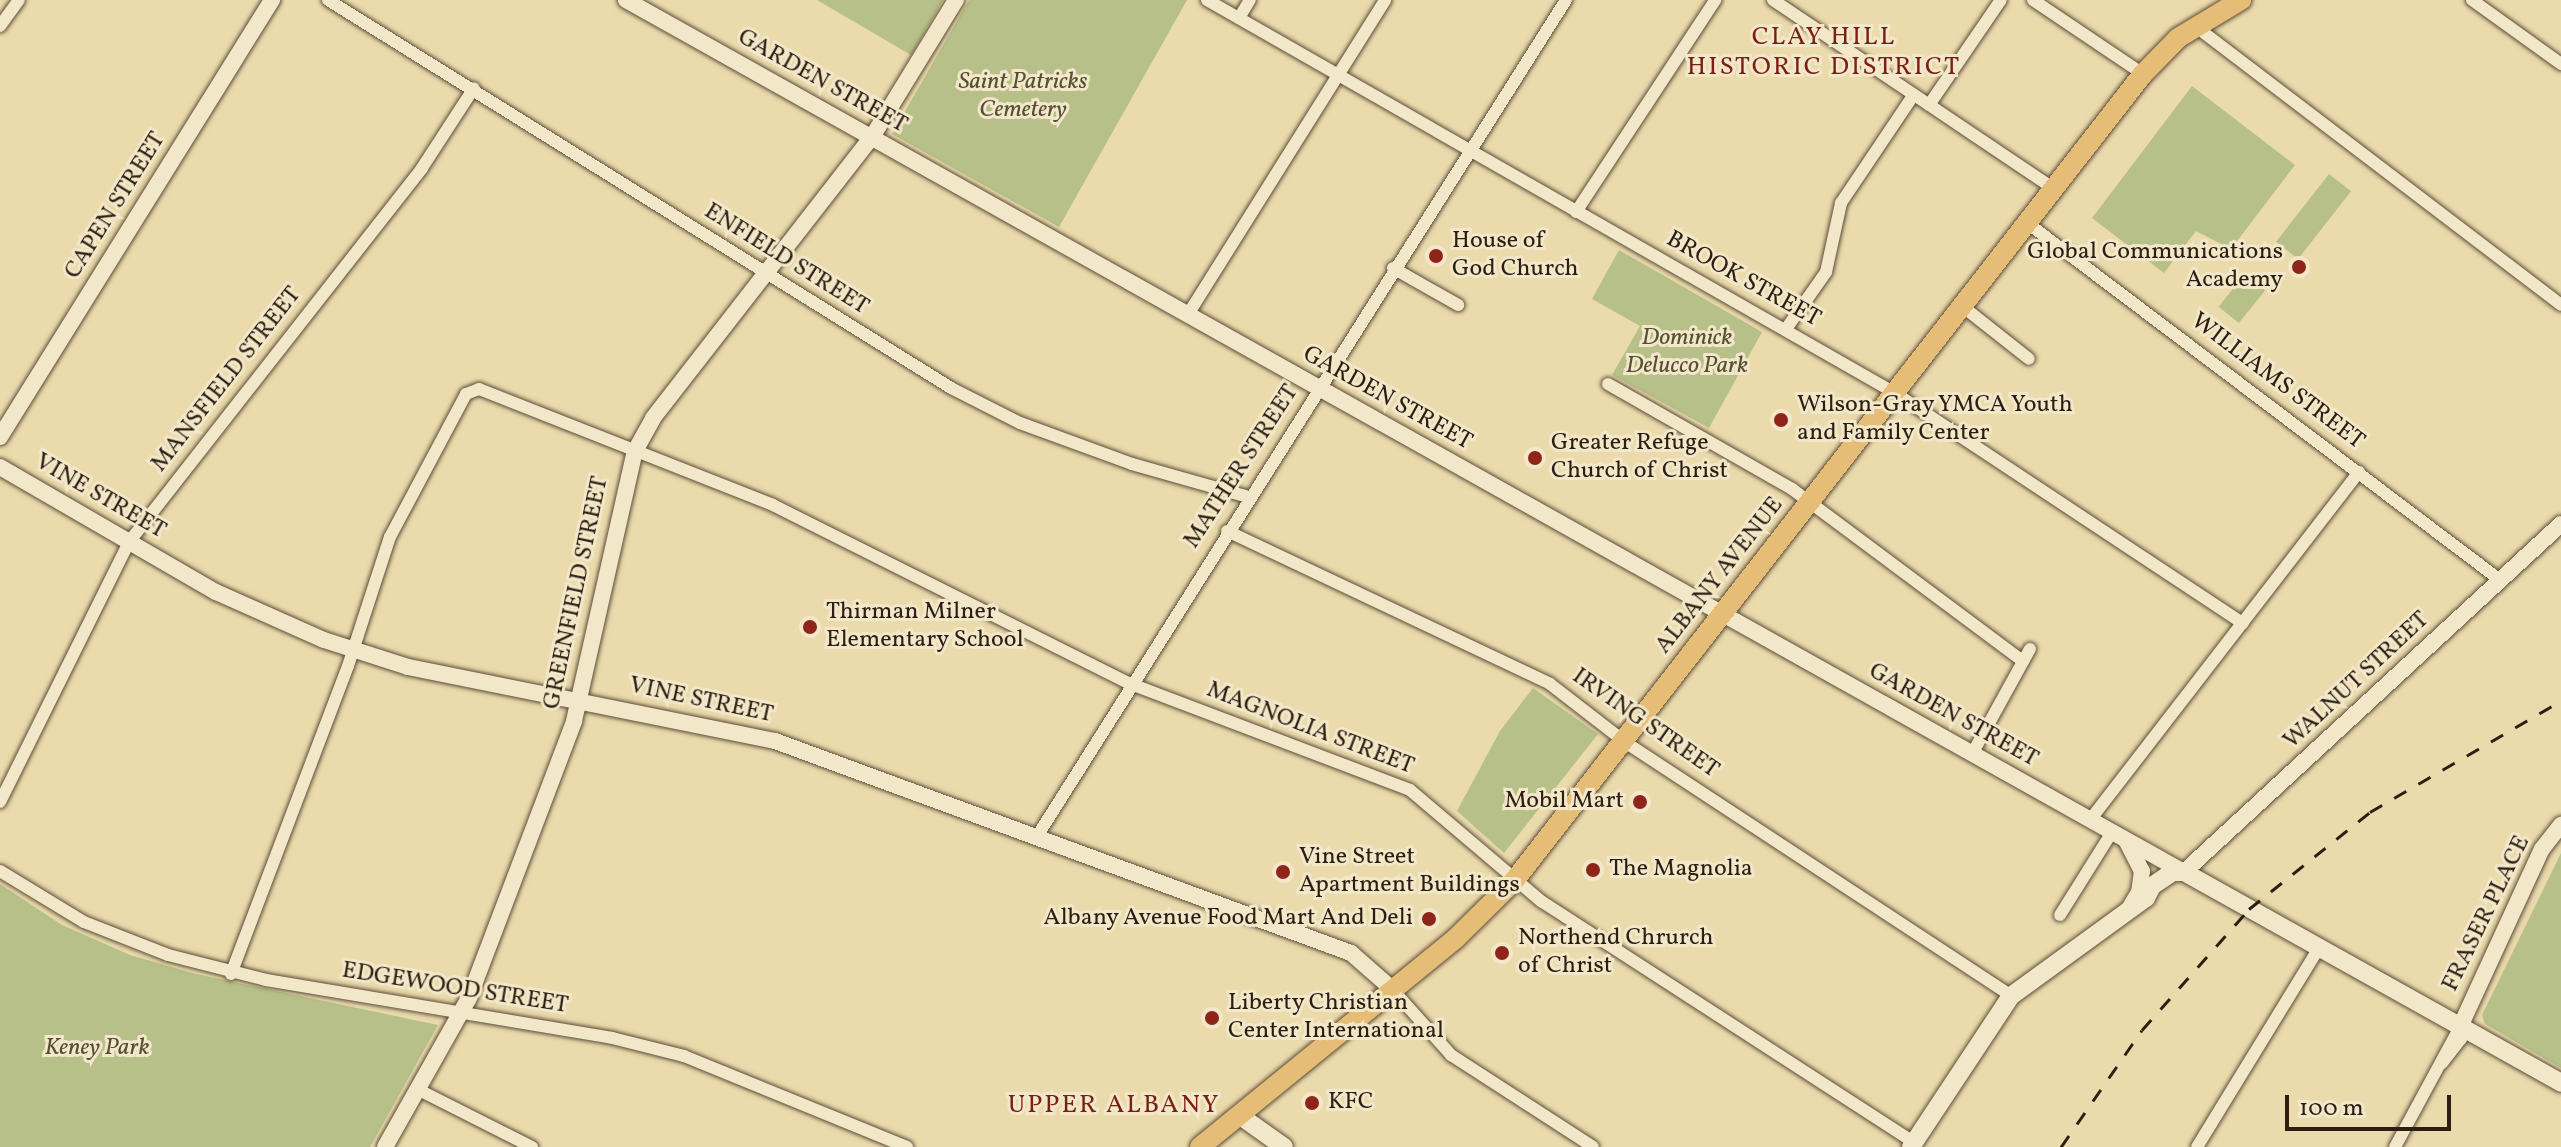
<!DOCTYPE html>
<html>
<head>
<meta charset="utf-8">
<style>
	body { margin:0 }
	#map { position:relative; width:2561px; height:1147px; overflow:hidden; background:#ebdaac; font-family:Vollkorn,serif }
	div>[style] { position:absolute }
	[style*='--x'] { left:calc(var(--x)*1px); top:calc(var(--y)*1px); width:calc(var(--w)*1px); rotate:calc(var(--a)*1deg) }
	.green>* { inset:0; background:#b7c089; transform-origin:0 0 }
	.roads { filter:drop-shadow(0 0 2px #5c4d38) drop-shadow(0 0 2px #5c4d38) }
	.minor>* { height:12px; margin:-6px; padding:0 6px; transform-origin:6px; border-radius:6px; background:#f2e7c9 }
	.tertiary>* { height:16px; margin:-8px; padding:0 8px; transform-origin:8px; border-radius:8px; background:#f2e7c9 }
	.secondary>* { height:18px; margin:-9px; padding:0 9px; transform-origin:9px; border-radius:9px; background:#f2e7c9 }
	.trunk>* { height:20px; margin:-10px; padding:0 10px; transform-origin:10px; border-radius:10px; background:#e6bd76 }
	.rail>* { height:3px; margin-top:-1.5px; transform-origin:0; background:repeating-linear-gradient(90deg,#2d1e11 0 14px,transparent 0 28px) }
	.dots>* { width:22px; height:22px; translate:-50% -50%; box-sizing:border-box; border:4px solid #f2e7c9; border-radius:50% }
	span { translate:-50% -50%; white-space:nowrap; text-align:center; line-height:1.15; -webkit-text-stroke:6px #f2e7c9; paint-order:stroke }
	.street-label { font-size:24px; color:#2d1e11 }
	.park-label { font-size:24px; color:#564f35; font-style:italic }
	.poi-label { font-size:24px; color:#2d1e11 }
	.left { translate:0 -50%; text-align:left }
	.right { translate:-100% -50%; text-align:right }
	.neighbourhood-label { font-size:26px; color:#7a1f14; letter-spacing:2px }
	.scale { position:absolute; left:2285px; top:1095px; width:166px; height:36px; box-sizing:border-box; border:4px solid #2d1e11; border-top:0; padding-left:10px; font-size:24px; line-height:28px; white-space:nowrap; color:#2d1e11; -webkit-text-stroke:6px #f2e7c9; paint-order:stroke }
</style>
</head>
<body>
<div id="map">
	<div class="green">
		<div style="clip-path:polygon(817px 0,943px 0,911px 55px)"></div>
		<div style="clip-path:polygon(969px 0,1187px 0,1059px 227px,892px 134px)"></div>
		<div style="clip-path:polygon(2192px 86px,2295px 165px,2231px 249px,2196px 231px,2164px 273px,2092px 218px)"></div>
		<div style="left:2329px;top:174px;width:28px;height:86px;rotate:38deg"></div>
		<div style="clip-path:polygon(1619px 250px,1762px 332px,1709px 428px,1612px 375px,1640px 326px,1592px 299px)"></div>
		<div style="left:2245px;top:274px;width:26px;height:42px;rotate:39deg"></div>
		<div style="clip-path:polygon(1533px 688px,1598px 734px,1504px 853px,1457px 811px,1500px 731px)"></div>
		<div style="clip-path:polygon(2561px 853px,2561px 1068px,2485px 1024px,2482px 1015px)"></div>
		<div style="clip-path:polygon(0 884px,62px 925px,130px 955px,196px 974px,438px 1025px,370px 1147px,0 1147px)"></div>
	</div>
	<div class="roads">
		<div class="minor">
			<div style="--x:328;--y:0;--w:734;--a:31.91"></div>
			<div style="--x:951;--y:388;--w:77;--a:26.9"></div>
			<div style="--x:1020;--y:423;--w:119;--a:20.1"></div>
			<div style="--x:1132;--y:464;--w:122;--a:15.8"></div>
			<div style="--x:1207;--y:0;--w:792;--a:29.74"></div>
			<div style="--x:1895;--y:393;--w:417;--a:33.5"></div>
			<div style="--x:1773;--y:0;--w:337;--a:33.9"></div>
			<div style="--x:2033;--y:0;--w:133;--a:33.9"></div>
			<div style="--x:2472;--y:0;--w:110;--a:35.7"></div>
			<div style="--x:1239;--y:18;--w:21;--a:-59"></div>
			<div style="--x:0;--y:26;--w:32;--a:-54"></div>
			<div style="--x:2195;--y:26;--w:460;--a:37.3"></div>
			<div style="--x:1929;--y:105;--w:127;--a:-55.6"></div>
			<div style="--x:1576;--y:212;--w:254;--a:-56.7"></div>
			<div style="--x:2026;--y:222;--w:594;--a:37.06"></div>
			<div style="--x:1393;--y:268;--w:75;--a:29.6"></div>
			<div style="--x:1962;--y:306;--w:85;--a:38.3"></div>
			<div style="--x:1187;--y:316;--w:373;--a:-57.9"></div>
			<div style="--x:1786;--y:329;--w:70;--a:-54.9"></div>
			<div style="--x:1826;--y:272;--w:71;--a:-77.7"></div>
			<div style="--x:1841;--y:203;--w:129;--a:-56.1"></div>
			<div style="--x:1608;--y:384;--w:212;--a:29.7"></div>
			<div style="--x:1792;--y:489;--w:288;--a:36.7"></div>
			<div style="--x:1227;--y:531;--w:357;--a:25.3"></div>
			<div style="--x:1550;--y:684;--w:95;--a:37.7"></div>
			<div style="--x:1625;--y:742;--w:462;--a:33.3"></div>
			<div style="--x:1972;--y:754;--w:120;--a:-61.1"></div>
			<div style="--x:0;--y:802;--w:290;--a:-63.6"></div>
			<div style="--x:129;--y:542;--w:475;--a:-51.9"></div>
			<div style="--x:422;--y:168;--w:95;--a:-57"></div>
			<div style="--x:2090;--y:820;--w:440;--a:-52.3"></div>
			<div style="--x:1036;--y:838;--w:992;--a:-57.69"></div>
			<div style="--x:0;--y:871;--w:98;--a:31.3"></div>
			<div style="--x:84;--y:922;--w:90;--a:21.4"></div>
			<div style="--x:168;--y:955;--w:101;--a:14.3"></div>
			<div style="--x:266;--y:980;--w:351;--a:9.5"></div>
			<div style="--x:612;--y:1038;--w:74;--a:14"></div>
			<div style="--x:684;--y:1056;--w:241;--a:22.2"></div>
			<div style="--x:2060;--y:915;--w:98;--a:-57.9"></div>
			<div style="--x:231;--y:974;--w:329;--a:-69.2"></div>
			<div style="--x:348;--y:666;--w:136;--a:-72"></div>
			<div style="--x:390;--y:537;--w:162;--a:-62"></div>
			<div style="--x:466;--y:394;--w:14;--a:-21"></div>
			<div style="--x:479;--y:389;--w:316;--a:21.5"></div>
			<div style="--x:773;--y:505;--w:400;--a:26.6"></div>
			<div style="--x:1131;--y:684;--w:298;--a:20.8"></div>
			<div style="--x:1410;--y:790;--w:172;--a:40.3"></div>
			<div style="--x:1541;--y:901;--w:444;--a:32.9"></div>
			<div style="--x:1392;--y:989;--w:89;--a:48.2"></div>
			<div style="--x:1451;--y:1055;--w:169;--a:32.9"></div>
			<div style="--x:2442;--y:1063;--w:31;--a:-52"></div>
			<div style="--x:2461;--y:1039;--w:12;--a:-95"></div>
			<div style="--x:417;--y:1089;--w:129;--a:26.8"></div>
			<div style="--x:2197;--y:1147;--w:233;--a:-58.5"></div>
			<div style="--x:2395;--y:1147;--w:136;--a:-61.6"></div>
		</div>
		<div class="tertiary">
			<div style="--x:626;--y:0;--w:1785;--a:29.24"></div>
			<div style="--x:2184;--y:872;--w:513;--a:-42.71"></div>
			<div style="--x:0;--y:437;--w:515;--a:-58.1"></div>
			<div style="--x:0;--y:467;--w:250;--a:30.1"></div>
			<div style="--x:216;--y:592;--w:118;--a:24"></div>
			<div style="--x:324;--y:640;--w:88;--a:17.8"></div>
			<div style="--x:408;--y:667;--w:374;--a:11.4"></div>
			<div style="--x:775;--y:741;--w:614;--a:20.21"></div>
			<div style="--x:1351;--y:953;--w:55;--a:41.3"></div>
			<div style="--x:2126;--y:840;--w:35;--a:63"></div>
			<div style="--x:2142;--y:871;--w:21;--a:98"></div>
			<div style="--x:2139;--y:892;--w:21;--a:121"></div>
			<div style="--x:2460;--y:1027;--w:196;--a:-65.3"></div>
			<div style="--x:2542;--y:849;--w:31;--a:-52"></div>
			<div style="--x:385;--y:1147;--w:171;--a:-60.6"></div>
			<div style="--x:469;--y:998;--w:296;--a:-69.2"></div>
			<div style="--x:574;--y:721;--w:277;--a:-77.3"></div>
			<div style="--x:635;--y:451;--w:38;--a:-61"></div>
			<div style="--x:653;--y:418;--w:356;--a:-52.1"></div>
			<div style="--x:872;--y:137;--w:161;--a:-58.5"></div>
		</div>
		<div class="secondary">
			<div style="--x:2184;--y:872;--w:432;--a:29.2"></div>
			<div style="--x:1239;--y:1115;--w:55;--a:35.4"></div>
			<div style="--x:1911;--y:1147;--w:181;--a:-56.5"></div>
			<div style="--x:2011;--y:996;--w:167;--a:-36"></div>
			<div style="--x:2146;--y:898;--w:13;--a:-63"></div>
			<div style="--x:2152;--y:886;--w:25;--a:-34"></div>
			<div style="--x:2173;--y:872;--w:11;--a:0"></div>
		</div>
		<div class="trunk">
			<div style="--x:1200;--y:1147;--w:330;--a:-39.2"></div>
			<div style="--x:1456;--y:938;--w:81;--a:-44.5"></div>
			<div style="--x:1514;--y:881;--w:1023;--a:-52.07"></div>
			<div style="--x:2143;--y:74;--w:50;--a:-45.8"></div>
			<div style="--x:2178;--y:38;--w:74;--a:-31.1"></div>
		</div>
	</div>
	<div class="rail">
		<div style="--x:2061;--y:1147;--w:142;--a:-55.3"></div>
		<div style="--x:2142;--y:1030;--w:162;--a:-48.5"></div>
		<div style="--x:2249;--y:909;--w:155;--a:-38.7"></div>
		<div style="--x:2370;--y:812;--w:221;--a:-30.2"></div>
	</div>
	<div class="dots">
		<div style="left:1436px;top:256px;background:#8f2418"></div>
		<div style="left:2299px;top:267px;background:#8f2418"></div>
		<div style="left:1781px;top:420px;background:#8f2418"></div>
		<div style="left:1535px;top:458px;background:#8f2418"></div>
		<div style="left:810px;top:627px;background:#8f2418"></div>
		<div style="left:1640px;top:802px;background:#8f2418"></div>
		<div style="left:1593px;top:870px;background:#8f2418"></div>
		<div style="left:1283px;top:872px;background:#8f2418"></div>
		<div style="left:1429px;top:919px;background:#8f2418"></div>
		<div style="left:1502px;top:953px;background:#8f2418"></div>
		<div style="left:1212px;top:1018px;background:#8f2418"></div>
		<div style="left:1312px;top:1103px;background:#8f2418"></div>
	</div>
	<div class="street-label">
		<span style="left:822px;top:82px;rotate:29deg">GARDEN STREET</span>
		<span style="left:116px;top:206px;rotate:-58deg">CAPEN STREET</span>
		<span style="left:786px;top:260px;rotate:32deg">ENFIELD STREET</span>
		<span style="left:1743px;top:280px;rotate:29deg">BROOK STREET</span>
		<span style="left:227px;top:380px;rotate:-52deg">MANSFIELD STREET</span>
		<span style="left:2277px;top:382px;rotate:37deg">WILLIAMS STREET</span>
		<span style="left:1387px;top:399px;rotate:29deg">GARDEN STREET</span>
		<span style="left:1242px;top:467px;rotate:-57deg">MATHER STREET</span>
		<span style="left:100px;top:497px;rotate:30deg">VINE STREET</span>
		<span style="left:1720px;top:576px;rotate:-52deg">ALBANY AVENUE</span>
		<span style="left:577px;top:593px;rotate:-78deg">GREENFIELD STREET</span>
		<span style="left:2357px;top:681px;rotate:-43deg">WALNUT STREET</span>
		<span style="left:701px;top:701px;rotate:12deg">VINE STREET</span>
		<span style="left:1953px;top:716px;rotate:29deg">GARDEN STREET</span>
		<span style="left:1645px;top:724px;rotate:35deg">IRVING STREET</span>
		<span style="left:1310px;top:729px;rotate:21deg">MAGNOLIA STREET</span>
		<span style="left:2487px;top:914px;rotate:-64deg">FRASER PLACE</span>
		<span style="left:455px;top:989px;rotate:9deg">EDGEWOOD STREET</span>
	</div>
	<div class="park-label">
		<span style="left:1023px;top:97px">Saint Patricks<br>Cemetery</span>
		<span style="left:1687px;top:353px">Dominick<br>Delucco Park</span>
		<span style="left:97px;top:1049px">Keney Park</span>
	</div>
	<div class="poi-label">
		<span class="left" style="left:1452px;top:256px">House of<br>God Church</span>
		<span class="right" style="left:2283px;top:267px">Global Communications<br>Academy</span>
		<span class="left" style="left:1797px;top:420px">Wilson-Gray YMCA Youth<br>and Family Center</span>
		<span class="left" style="left:1551px;top:458px">Greater Refuge<br>Church of Christ</span>
		<span class="left" style="left:826px;top:627px">Thirman Milner<br>Elementary School</span>
		<span class="right" style="left:1624px;top:802px">Mobil Mart</span>
		<span class="left" style="left:1299px;top:872px">Vine Street<br>Apartment Buildings</span>
		<span class="left" style="left:1609px;top:870px">The Magnolia</span>
		<span class="right" style="left:1413px;top:919px">Albany Avenue Food Mart And Deli</span>
		<span class="left" style="left:1518px;top:953px">Northend Chrurch<br>of Christ</span>
		<span class="left" style="left:1228px;top:1018px">Liberty Christian<br>Center International</span>
		<span class="left" style="left:1328px;top:1103px">KFC</span>
	</div>
	<div class="neighbourhood-label">
		<span style="left:1824px;top:53px">CLAY HILL<br>HISTORIC DISTRICT</span>
		<span style="left:1114px;top:1106px">UPPER ALBANY</span>
	</div>
	<div class="scale">100 m</div>
</div>
</body>
</html>
